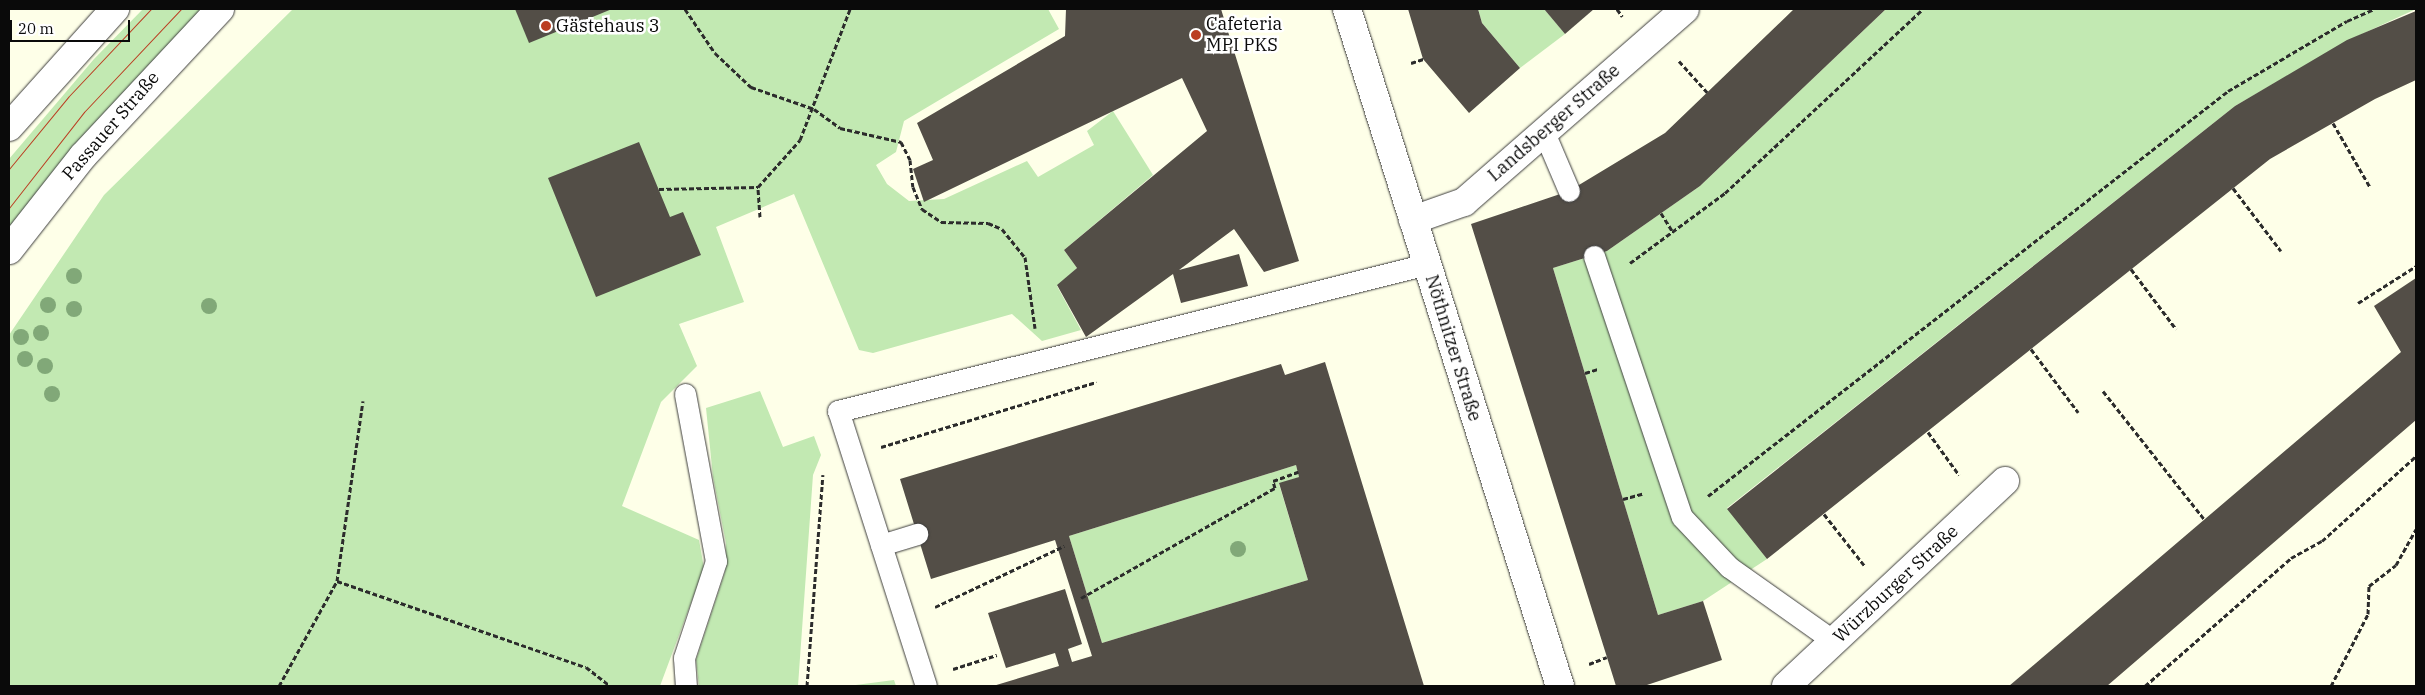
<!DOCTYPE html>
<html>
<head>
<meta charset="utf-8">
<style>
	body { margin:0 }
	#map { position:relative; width:2425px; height:695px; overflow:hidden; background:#feffe8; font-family:"IBM Plex Serif",serif }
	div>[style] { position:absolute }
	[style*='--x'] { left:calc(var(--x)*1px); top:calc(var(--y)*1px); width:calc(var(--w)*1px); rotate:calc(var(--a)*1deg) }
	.green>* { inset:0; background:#c2e9b2 }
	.building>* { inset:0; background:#534e47 }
	.path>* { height:3px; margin-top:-1.5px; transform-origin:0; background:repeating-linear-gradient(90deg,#2c2c2c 0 5px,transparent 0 7.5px) }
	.roads { filter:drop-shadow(0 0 1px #3d3d3d) drop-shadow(0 0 1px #3d3d3d) }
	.service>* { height:21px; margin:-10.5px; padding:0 10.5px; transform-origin:10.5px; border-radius:10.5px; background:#fff }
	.minor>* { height:28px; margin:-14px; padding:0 14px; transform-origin:14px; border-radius:14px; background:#fff }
	.tertiary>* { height:28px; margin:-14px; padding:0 14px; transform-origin:14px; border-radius:14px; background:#fff }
	.tram>* { height:1px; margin:-0.5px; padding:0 0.5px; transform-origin:0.5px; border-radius:0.5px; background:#bb3e22 }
	.trees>* { width:16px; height:16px; margin:-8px; border-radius:50%; background:#81a878 }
	.dots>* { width:14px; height:14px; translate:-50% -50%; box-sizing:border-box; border:2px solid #fff; border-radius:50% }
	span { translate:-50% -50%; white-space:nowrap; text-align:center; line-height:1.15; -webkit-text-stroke:5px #fff; paint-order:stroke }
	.poi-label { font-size:18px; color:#0a0a0a }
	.left { translate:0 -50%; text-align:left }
	.street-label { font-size:18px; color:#0a0a0a }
	.frame { position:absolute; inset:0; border:10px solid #0a0a0a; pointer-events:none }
	.scale { position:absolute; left:10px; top:20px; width:120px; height:22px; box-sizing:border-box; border:2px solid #0a0a0a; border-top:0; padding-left:6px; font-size:15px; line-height:18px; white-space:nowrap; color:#0a0a0a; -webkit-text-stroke:4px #fff; paint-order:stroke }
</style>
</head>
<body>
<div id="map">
	<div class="green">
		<div style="clip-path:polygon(143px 9px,206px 9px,9px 234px,9px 159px,94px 59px)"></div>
		<div style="clip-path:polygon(293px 9px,1048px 9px,1059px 29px,904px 121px,896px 152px,876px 165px,887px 184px,909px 201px,944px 199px,1027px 161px,1038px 177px,1094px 145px,1087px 131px,1113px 111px,1153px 175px,1064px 250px,1077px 268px,1057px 286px,1081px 330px,1042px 341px,1012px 314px,873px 353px,859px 350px,794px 194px,716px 227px,744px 302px,679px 324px,697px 366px,661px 402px,622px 506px,699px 540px,704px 568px,660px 686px,9px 686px,9px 335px,104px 195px)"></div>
		<div style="clip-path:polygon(1478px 9px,1544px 9px,1565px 34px,1520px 68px,1482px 23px)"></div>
		<div style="clip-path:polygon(1886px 9px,2416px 9px,2347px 41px,2235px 106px,1727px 508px,1767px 559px,1703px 601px,1658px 615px,1553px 268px,1607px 251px,1700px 186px)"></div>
		<div style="clip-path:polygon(760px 391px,783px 447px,814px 436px,821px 455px,813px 475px,798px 686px,699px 686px,696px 660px,725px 572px,726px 543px,713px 477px,706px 408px)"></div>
		<div style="clip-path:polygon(1296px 465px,1299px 477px,1279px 484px,1308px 580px,1102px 643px,1069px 536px)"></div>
		<div style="clip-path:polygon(894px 680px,896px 686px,848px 686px)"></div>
	</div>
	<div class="building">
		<div style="clip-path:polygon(515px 9px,612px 9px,529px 43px)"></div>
		<div style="clip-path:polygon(1066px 9px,1221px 9px,1299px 261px,1264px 272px,1234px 229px,1179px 270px,1239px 254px,1248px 286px,1181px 303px,1173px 274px,1086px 337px,1057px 285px,1077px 268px,1064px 250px,1207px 131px,1182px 78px,924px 202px,913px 169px,933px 160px,917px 123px,1065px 36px)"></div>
		<div style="clip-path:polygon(1408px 9px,1478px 9px,1482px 23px,1520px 68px,1469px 113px,1423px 59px)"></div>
		<div style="clip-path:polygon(1544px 9px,1594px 9px,1565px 34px)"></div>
		<div style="clip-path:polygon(1794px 9px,1886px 9px,1700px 186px,1607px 251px,1553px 268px,1658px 615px,1703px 601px,1722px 660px,1644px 686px,1616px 686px,1471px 224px,1569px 191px,1665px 133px)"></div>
		<div style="clip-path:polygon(2416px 11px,2416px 80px,2375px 99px,2270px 159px,1767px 559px,1727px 509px,2235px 106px,2347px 40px)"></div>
		<div style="clip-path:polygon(639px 142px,670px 217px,683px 212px,701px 255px,596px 297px,548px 178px)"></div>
		<div style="clip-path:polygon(2416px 278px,2416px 420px,2107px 686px,2009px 686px,2401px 352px,2374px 306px)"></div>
		<div style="clip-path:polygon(evenodd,1325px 362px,1424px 686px,993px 686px,1059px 666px,1055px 653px,1006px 668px,988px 613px,1065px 589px,1082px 644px,1068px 649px,1072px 662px,1092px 656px,1055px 540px,931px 579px,900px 479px,1281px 364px,1285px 375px,1325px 362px,1296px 465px,1299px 477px,1279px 483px,1308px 580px,1102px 643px,1069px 536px,1296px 465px)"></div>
	</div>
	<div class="path">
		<div style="--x:685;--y:9;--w:53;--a:55.7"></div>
		<div style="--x:715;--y:53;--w:50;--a:43.4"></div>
		<div style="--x:751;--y:87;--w:67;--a:19.2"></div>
		<div style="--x:814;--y:109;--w:32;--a:36"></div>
		<div style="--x:840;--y:128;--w:63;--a:12.9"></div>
		<div style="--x:901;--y:142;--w:20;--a:63"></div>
		<div style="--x:910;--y:160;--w:27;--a:84"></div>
		<div style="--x:913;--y:187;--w:24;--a:68"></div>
		<div style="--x:922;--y:209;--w:23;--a:34"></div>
		<div style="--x:941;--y:222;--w:47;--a:1.2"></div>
		<div style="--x:988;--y:223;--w:15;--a:23"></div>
		<div style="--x:1002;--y:229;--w:36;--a:51"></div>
		<div style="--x:1025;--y:257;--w:72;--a:82"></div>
		<div style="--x:1617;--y:9;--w:9;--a:54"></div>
		<div style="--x:1679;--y:61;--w:42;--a:47.9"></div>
		<div style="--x:1411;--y:63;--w:13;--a:-18"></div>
		<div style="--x:2333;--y:123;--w:74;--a:60"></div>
		<div style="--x:2233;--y:188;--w:79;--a:52.7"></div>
		<div style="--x:659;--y:189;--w:99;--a:-1.2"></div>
		<div style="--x:1661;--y:213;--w:22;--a:58"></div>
		<div style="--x:760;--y:217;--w:30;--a:-94"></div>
		<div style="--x:758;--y:187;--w:63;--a:-48.2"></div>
		<div style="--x:800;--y:140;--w:140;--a:-69.1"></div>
		<div style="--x:1630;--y:263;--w:118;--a:-36.4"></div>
		<div style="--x:1725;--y:193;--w:270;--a:-42.9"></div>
		<div style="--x:2131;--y:269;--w:75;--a:53.1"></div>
		<div style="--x:2358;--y:303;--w:69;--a:-32.5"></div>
		<div style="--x:2031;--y:349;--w:79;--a:53.3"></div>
		<div style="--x:1585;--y:373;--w:14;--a:-17"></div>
		<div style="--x:2103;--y:391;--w:163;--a:51.7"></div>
		<div style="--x:1928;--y:432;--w:53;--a:54.2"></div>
		<div style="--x:881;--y:447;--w:225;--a:-16.8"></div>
		<div style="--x:1708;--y:496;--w:659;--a:-37.91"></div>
		<div style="--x:2228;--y:91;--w:138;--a:-30.5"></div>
		<div style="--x:2347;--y:21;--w:30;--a:-24"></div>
		<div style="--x:1623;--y:499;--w:20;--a:-15"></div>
		<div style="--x:1824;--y:514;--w:65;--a:51.9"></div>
		<div style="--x:337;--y:581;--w:182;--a:-81.8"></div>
		<div style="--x:1081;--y:598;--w:223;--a:-29.6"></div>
		<div style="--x:1275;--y:488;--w:7;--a:-106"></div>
		<div style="--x:1273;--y:481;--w:27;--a:-20"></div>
		<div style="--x:935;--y:607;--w:143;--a:-25.3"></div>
		<div style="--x:1589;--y:664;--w:19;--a:-21"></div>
		<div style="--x:953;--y:669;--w:46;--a:-17.7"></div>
		<div style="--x:279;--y:686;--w:120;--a:-61.1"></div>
		<div style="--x:337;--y:581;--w:263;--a:19.1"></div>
		<div style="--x:586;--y:667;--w:31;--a:38"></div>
		<div style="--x:807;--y:686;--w:212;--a:-85.7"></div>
		<div style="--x:2145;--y:686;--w:194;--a:-41.2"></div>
		<div style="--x:2291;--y:558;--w:35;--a:-29"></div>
		<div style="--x:2322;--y:541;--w:127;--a:-42.1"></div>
		<div style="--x:2331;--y:686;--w:81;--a:-62.8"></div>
		<div style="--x:2368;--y:614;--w:28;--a:-88"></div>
		<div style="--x:2369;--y:586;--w:34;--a:-38"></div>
		<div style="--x:2396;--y:565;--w:41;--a:-60.9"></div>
		<div style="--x:2415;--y:686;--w:1;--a:0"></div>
	</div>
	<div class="roads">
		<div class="service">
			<div style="--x:1543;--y:130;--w:66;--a:66.9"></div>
			<div style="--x:1594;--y:256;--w:275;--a:71.4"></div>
			<div style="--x:1682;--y:517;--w:69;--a:46.8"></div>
			<div style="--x:1729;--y:567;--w:130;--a:35.3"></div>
			<div style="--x:685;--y:394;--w:170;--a:79.5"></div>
			<div style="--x:716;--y:561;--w:102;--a:108.3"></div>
			<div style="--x:684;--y:658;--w:28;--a:86"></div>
			<div style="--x:881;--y:545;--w:38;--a:-17"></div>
			<div style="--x:926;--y:686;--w:289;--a:-107.7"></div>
			<div style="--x:838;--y:411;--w:607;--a:-14.01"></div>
		</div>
		<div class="minor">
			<div style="--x:9;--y:127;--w:159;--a:-48.1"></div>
			<div style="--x:1413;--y:220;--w:54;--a:-19.4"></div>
			<div style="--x:1464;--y:202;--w:293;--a:-41.1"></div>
			<div style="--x:9;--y:250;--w:120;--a:-51.8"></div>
			<div style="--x:83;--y:156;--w:201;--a:-47"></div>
			<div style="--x:1786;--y:686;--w:300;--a:-43.1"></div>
		</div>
		<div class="tertiary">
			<div style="--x:1347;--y:9;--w:710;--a:72.54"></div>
		</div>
	</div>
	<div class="tram">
		<div style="--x:9;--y:169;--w:94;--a:-50.6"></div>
		<div style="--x:69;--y:96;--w:120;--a:-46.7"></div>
		<div style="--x:9;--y:208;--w:122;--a:-52"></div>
		<div style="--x:84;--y:112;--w:141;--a:-46.7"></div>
	</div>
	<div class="trees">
		<div style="left:74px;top:276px"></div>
		<div style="left:48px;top:305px"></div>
		<div style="left:209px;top:306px"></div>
		<div style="left:74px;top:309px"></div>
		<div style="left:41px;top:333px"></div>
		<div style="left:21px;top:337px"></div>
		<div style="left:25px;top:359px"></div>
		<div style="left:45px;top:366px"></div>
		<div style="left:52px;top:394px"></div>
		<div style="left:1238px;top:549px"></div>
	</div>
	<div class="dots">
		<div style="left:546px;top:26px;background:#bb3e22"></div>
		<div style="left:1196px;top:35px;background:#bb3e22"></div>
	</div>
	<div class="poi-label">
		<span class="left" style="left:1206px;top:35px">Cafeteria<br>MPI PKS</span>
		<span class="left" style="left:556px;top:26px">Gästehaus 3</span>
	</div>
	<div class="street-label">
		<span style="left:1554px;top:123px;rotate:-41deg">Landsberger Straße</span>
		<span style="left:111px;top:126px;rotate:-49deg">Passauer Straße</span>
		<span style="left:1453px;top:348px;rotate:73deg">Nöthnitzer Straße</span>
		<span style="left:1896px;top:584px;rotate:-43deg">Würzburger Straße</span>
	</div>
	<div class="frame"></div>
	<div class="scale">20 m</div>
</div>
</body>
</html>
